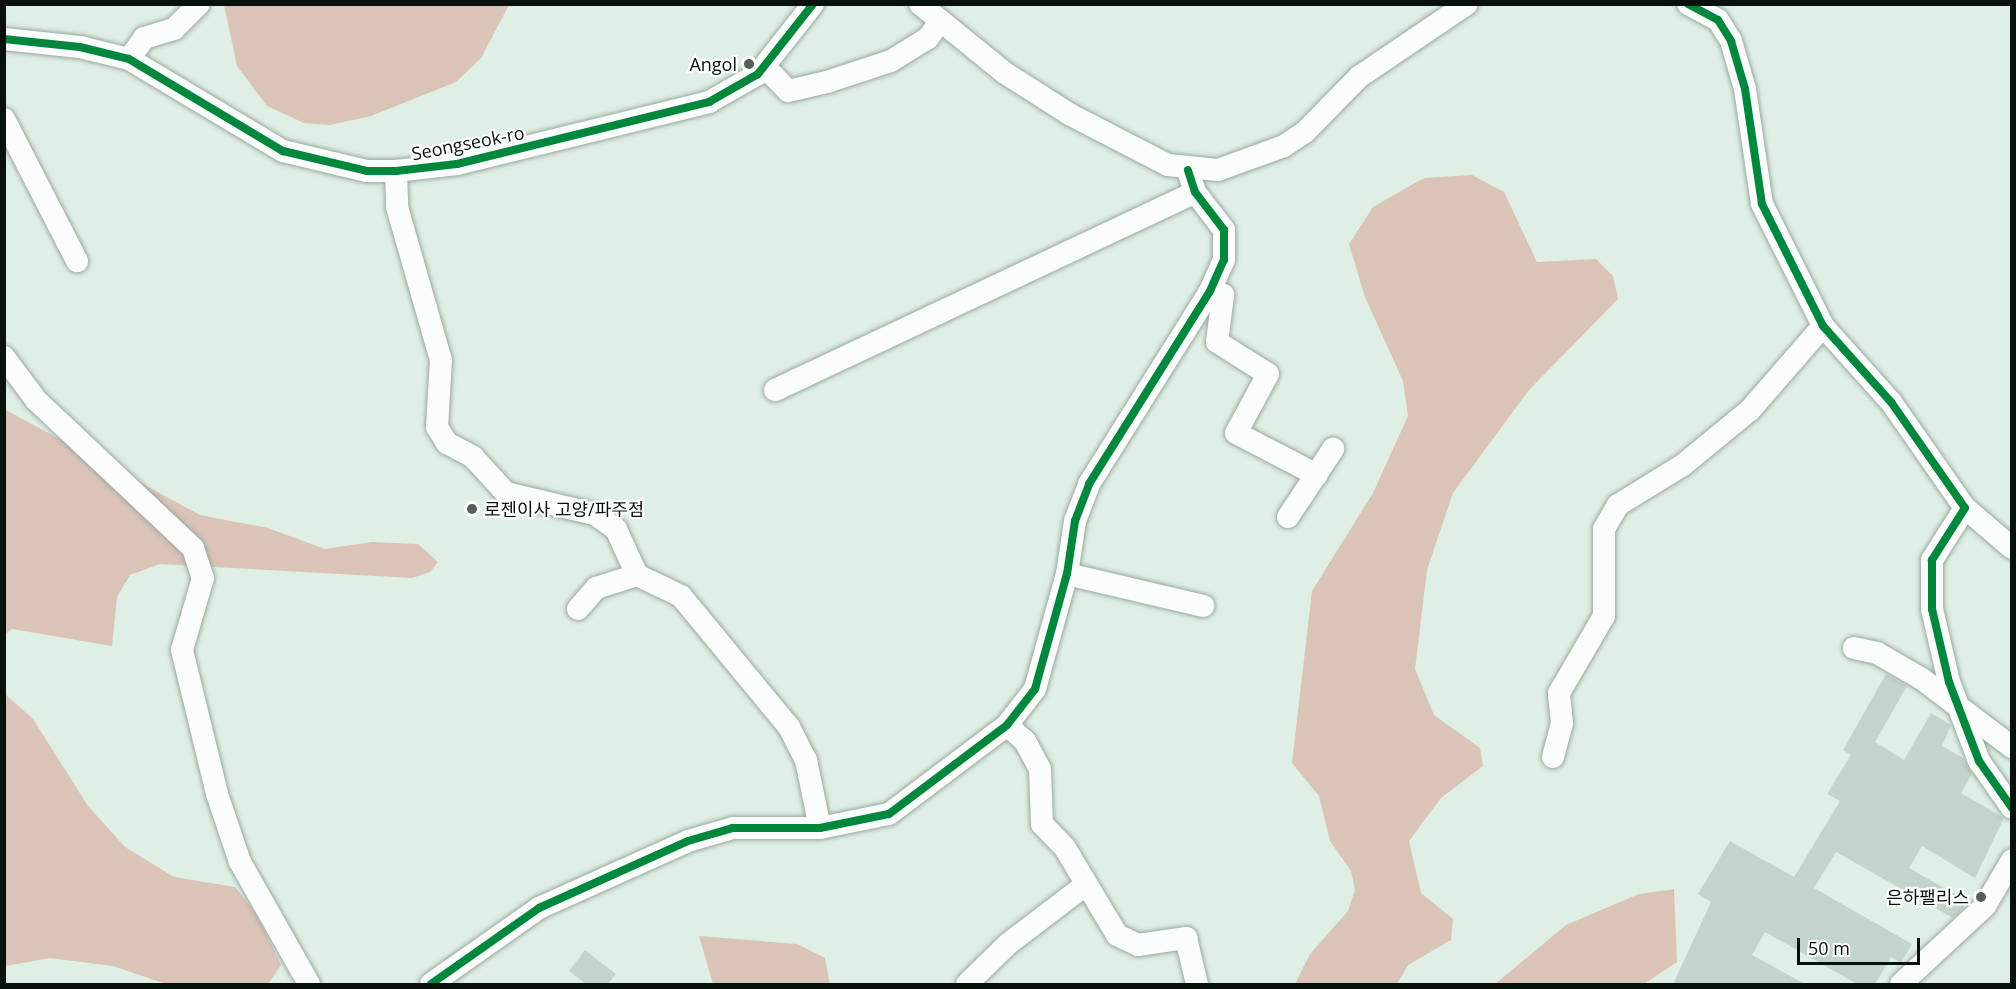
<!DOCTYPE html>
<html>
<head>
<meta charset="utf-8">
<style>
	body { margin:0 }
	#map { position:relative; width:2016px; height:989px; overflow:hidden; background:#dfefe4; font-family:"Open Sans","Noto Sans KR",sans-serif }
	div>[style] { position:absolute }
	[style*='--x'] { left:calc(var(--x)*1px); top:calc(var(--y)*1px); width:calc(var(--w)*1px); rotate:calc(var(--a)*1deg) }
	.forest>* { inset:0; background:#dac3b7 }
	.building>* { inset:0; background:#c3d4c8 }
	.roads { filter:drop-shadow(0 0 2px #9ba89f) drop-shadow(0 0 2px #9ba89f) }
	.minor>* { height:22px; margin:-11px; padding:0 11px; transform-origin:11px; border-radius:11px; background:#fafdfb }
	.cycleway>* { height:8px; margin:-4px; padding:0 4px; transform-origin:4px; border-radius:4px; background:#00873e }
	.dots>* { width:16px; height:16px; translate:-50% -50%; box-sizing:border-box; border:3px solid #fff; border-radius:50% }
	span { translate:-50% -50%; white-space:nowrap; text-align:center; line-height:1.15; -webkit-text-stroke:4.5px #fff; paint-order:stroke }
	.poi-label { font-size:18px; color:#08120b }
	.right { translate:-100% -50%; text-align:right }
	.left { translate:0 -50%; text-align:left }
	.street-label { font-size:18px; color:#08120b }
	.frame { position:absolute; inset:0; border:6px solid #08120b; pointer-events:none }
	.scale { position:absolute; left:1797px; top:938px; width:123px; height:27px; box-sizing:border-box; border:3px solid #08120b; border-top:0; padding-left:8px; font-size:18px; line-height:21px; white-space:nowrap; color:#08120b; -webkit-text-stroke:4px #fff; paint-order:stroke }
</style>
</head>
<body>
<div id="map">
	<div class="forest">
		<div style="clip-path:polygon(224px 5px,224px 4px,509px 5px,481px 58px,456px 82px,371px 116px,330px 125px,304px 123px,267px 106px,237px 66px)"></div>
		<div style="clip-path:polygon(1472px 175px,1504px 192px,1537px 262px,1596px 259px,1613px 276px,1618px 299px,1529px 390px,1453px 493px,1427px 570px,1415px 669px,1434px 715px,1480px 748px,1483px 766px,1441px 798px,1409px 841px,1421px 893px,1453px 919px,1451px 940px,1408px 965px,1397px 984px,1295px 984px,1310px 954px,1348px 911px,1355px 890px,1351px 871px,1330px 841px,1319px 796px,1292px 763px,1312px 591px,1373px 493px,1408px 416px,1403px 381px,1365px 297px,1349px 244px,1373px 207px,1424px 178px)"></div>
		<div style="clip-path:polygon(4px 409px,200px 515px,268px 528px,325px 549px,372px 542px,418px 544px,438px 562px,430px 572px,412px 578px,160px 564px,130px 575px,117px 597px,112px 646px,12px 629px,5px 634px)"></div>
		<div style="clip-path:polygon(5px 694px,33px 719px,88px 806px,125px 847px,174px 877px,235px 887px,256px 913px,281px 965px,268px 984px,166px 984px,113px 966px,50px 958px,5px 966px)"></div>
		<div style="clip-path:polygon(1674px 889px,1677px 962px,1644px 984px,1495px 984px,1566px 925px,1639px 894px)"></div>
		<div style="clip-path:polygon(699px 936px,797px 944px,825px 958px,830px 984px,713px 984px)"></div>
	</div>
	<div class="building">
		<div style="clip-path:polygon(1886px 674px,1907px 686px,1875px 742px,1904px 760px,1931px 713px,1951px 725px,1942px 746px,1963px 758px,1972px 774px,1961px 793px,2004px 818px,1975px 878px,1922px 846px,1909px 868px,1967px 901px,1964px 907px,1953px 918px,1836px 852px,1814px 888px,1912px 944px,1901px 963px,1891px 957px,1875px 984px,1857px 984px,1765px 932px,1752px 955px,1805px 984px,1673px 984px,1711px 902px,1698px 894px,1730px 841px,1794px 877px,1840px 801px,1827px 794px,1851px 755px,1843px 750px)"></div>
		<div style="clip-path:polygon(585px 950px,616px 974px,608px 984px,586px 984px,569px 971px)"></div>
	</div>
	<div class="roads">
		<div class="minor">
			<div style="--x:920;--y:4;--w:109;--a:39.1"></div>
			<div style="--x:1005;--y:73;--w:78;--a:32.5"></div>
			<div style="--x:1071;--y:115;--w:109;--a:27.3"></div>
			<div style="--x:1168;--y:165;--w:50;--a:5.7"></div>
			<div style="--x:1218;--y:170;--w:70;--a:-20"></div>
			<div style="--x:1284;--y:146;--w:25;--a:-34"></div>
			<div style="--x:1305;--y:132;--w:77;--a:-45.5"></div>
			<div style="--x:1359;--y:77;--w:130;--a:-34.1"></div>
			<div style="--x:1688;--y:4;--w:34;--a:28"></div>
			<div style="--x:1718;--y:20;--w:25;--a:58"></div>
			<div style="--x:1731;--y:41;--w:50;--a:73.7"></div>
			<div style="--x:1745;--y:89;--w:116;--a:81.6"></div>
			<div style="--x:1762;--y:204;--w:136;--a:63.4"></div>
			<div style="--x:1823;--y:326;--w:102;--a:48.2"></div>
			<div style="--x:1891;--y:402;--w:129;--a:55.1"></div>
			<div style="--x:1965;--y:508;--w:62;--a:122.4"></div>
			<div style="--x:1932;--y:560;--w:49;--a:90"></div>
			<div style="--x:1932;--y:609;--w:75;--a:76.9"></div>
			<div style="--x:1949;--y:682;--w:85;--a:69.2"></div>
			<div style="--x:1979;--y:761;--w:57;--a:54.9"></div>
			<div style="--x:4;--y:39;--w:76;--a:6"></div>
			<div style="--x:80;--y:47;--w:50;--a:13.8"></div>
			<div style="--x:129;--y:59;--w:179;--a:30.9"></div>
			<div style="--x:283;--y:151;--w:86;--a:13.4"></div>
			<div style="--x:367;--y:171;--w:29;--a:0"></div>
			<div style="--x:396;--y:171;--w:61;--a:-6.5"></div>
			<div style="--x:457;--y:164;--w:260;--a:-13.8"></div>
			<div style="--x:709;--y:102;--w:56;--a:-29.7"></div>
			<div style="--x:758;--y:74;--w:89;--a:-51.8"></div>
			<div style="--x:129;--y:59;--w:26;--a:-54"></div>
			<div style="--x:144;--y:38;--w:31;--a:-17"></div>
			<div style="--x:174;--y:29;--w:35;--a:-45"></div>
			<div style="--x:765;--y:67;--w:33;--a:46"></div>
			<div style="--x:788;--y:91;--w:40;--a:-13"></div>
			<div style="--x:827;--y:82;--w:67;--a:-18.2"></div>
			<div style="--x:891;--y:61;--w:44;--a:-31.9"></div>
			<div style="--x:928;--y:38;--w:21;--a:-53"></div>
			<div style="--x:4;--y:119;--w:160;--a:62.8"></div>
			<div style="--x:396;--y:171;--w:36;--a:88"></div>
			<div style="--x:397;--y:207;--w:159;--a:74"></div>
			<div style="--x:441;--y:360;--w:67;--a:93.4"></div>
			<div style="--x:437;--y:427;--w:19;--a:58"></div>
			<div style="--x:447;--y:443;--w:30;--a:28"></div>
			<div style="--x:473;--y:457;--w:49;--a:47.5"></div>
			<div style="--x:506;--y:493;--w:91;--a:13.3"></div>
			<div style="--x:595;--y:514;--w:26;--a:36"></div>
			<div style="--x:616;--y:529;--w:51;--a:65.5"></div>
			<div style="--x:637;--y:575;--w:49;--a:25.5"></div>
			<div style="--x:681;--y:596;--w:170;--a:50.5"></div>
			<div style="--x:789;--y:727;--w:37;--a:63"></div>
			<div style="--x:806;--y:760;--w:69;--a:78.4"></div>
			<div style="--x:1210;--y:291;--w:14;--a:17"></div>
			<div style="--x:1223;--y:295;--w:47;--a:97.3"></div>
			<div style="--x:1217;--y:342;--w:60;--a:32.1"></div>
			<div style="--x:1268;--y:374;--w:67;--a:118.5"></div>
			<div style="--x:1236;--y:433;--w:91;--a:27.4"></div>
			<div style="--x:4;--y:357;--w:54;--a:53.3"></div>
			<div style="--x:36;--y:400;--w:216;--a:43.3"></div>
			<div style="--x:193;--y:548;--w:32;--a:72"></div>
			<div style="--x:203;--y:578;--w:75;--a:106.3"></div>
			<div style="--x:182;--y:650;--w:148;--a:76.3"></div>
			<div style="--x:217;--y:794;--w:72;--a:71.3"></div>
			<div style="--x:240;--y:862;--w:140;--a:60.5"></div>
			<div style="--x:775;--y:390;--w:464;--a:-25.2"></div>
			<div style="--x:1964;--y:507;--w:63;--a:40.5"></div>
			<div style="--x:1288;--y:517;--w:82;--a:-56.5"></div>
			<div style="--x:1067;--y:574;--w:140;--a:13.2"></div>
			<div style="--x:578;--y:609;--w:28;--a:-49"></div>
			<div style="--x:596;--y:588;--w:43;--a:-17.6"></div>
			<div style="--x:1854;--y:648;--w:24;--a:12"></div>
			<div style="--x:1877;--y:653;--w:52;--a:30"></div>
			<div style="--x:1922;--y:679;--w:113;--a:37.1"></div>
			<div style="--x:1007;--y:725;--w:24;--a:42"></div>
			<div style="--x:1025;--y:741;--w:32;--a:62"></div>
			<div style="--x:1040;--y:769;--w:55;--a:87.9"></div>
			<div style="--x:1042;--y:824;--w:33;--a:46"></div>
			<div style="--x:1065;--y:848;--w:101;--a:59.1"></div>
			<div style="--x:1117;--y:935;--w:23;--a:25"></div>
			<div style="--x:1138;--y:945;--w:49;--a:-8.3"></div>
			<div style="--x:1186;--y:938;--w:47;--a:76.6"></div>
			<div style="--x:1553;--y:757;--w:35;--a:-75"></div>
			<div style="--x:1562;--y:723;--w:30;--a:-96"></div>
			<div style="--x:1559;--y:693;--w:89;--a:-59.7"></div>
			<div style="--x:1604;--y:616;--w:87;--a:-90"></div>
			<div style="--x:1604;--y:529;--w:28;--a:-60"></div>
			<div style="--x:1618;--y:505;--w:76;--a:-31.6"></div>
			<div style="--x:1683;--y:465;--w:87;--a:-39.4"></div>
			<div style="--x:1750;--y:410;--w:111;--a:-49"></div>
			<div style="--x:431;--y:984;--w:132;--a:-35.1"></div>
			<div style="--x:539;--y:908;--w:163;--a:-24.2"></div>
			<div style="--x:688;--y:841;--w:47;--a:-16.1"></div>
			<div style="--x:733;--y:828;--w:87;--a:0"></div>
			<div style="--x:820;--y:828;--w:70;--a:-11.5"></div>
			<div style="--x:889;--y:814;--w:148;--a:-37"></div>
			<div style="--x:1007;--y:725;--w:46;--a:-52.1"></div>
			<div style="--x:1035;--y:689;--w:119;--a:-74.5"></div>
			<div style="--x:1067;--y:574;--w:54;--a:-81.4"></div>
			<div style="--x:1075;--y:521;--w:40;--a:-69"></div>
			<div style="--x:1089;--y:484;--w:228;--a:-57.9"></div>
			<div style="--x:1210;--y:291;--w:34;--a:-66"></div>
			<div style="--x:1224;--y:260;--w:30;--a:-90"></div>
			<div style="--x:1224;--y:230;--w:48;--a:-127.3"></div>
			<div style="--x:1195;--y:192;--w:23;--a:-108"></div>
			<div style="--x:967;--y:984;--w:57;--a:-44.3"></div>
			<div style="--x:1008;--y:944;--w:96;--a:-37.3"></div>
			<div style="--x:1901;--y:984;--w:115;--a:-42.9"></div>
			<div style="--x:1985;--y:906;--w:53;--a:-59.6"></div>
		</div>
	</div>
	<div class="cycleway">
		<div style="--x:1688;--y:4;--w:34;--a:28"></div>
		<div style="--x:1718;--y:20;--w:25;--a:58"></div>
		<div style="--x:1731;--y:41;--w:50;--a:73.7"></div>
		<div style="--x:1745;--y:89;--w:116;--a:81.6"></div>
		<div style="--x:1762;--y:204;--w:136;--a:63.4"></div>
		<div style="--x:1823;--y:326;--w:102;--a:48.2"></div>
		<div style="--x:1891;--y:402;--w:129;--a:55.1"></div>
		<div style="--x:1965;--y:508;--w:62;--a:122.4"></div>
		<div style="--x:1932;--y:560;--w:49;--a:90"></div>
		<div style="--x:1932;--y:609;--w:75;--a:76.9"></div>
		<div style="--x:1949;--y:682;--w:85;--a:69.2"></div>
		<div style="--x:1979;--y:761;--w:57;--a:54.9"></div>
		<div style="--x:4;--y:39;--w:76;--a:6"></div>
		<div style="--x:80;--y:47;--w:50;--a:13.8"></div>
		<div style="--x:129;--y:59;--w:179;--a:30.9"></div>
		<div style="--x:283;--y:151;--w:86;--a:13.4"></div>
		<div style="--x:367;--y:171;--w:29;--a:0"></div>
		<div style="--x:396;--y:171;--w:61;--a:-6.5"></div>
		<div style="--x:457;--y:164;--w:260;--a:-13.8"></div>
		<div style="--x:709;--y:102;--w:56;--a:-29.7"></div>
		<div style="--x:758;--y:74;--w:89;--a:-51.8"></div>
		<div style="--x:431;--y:984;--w:132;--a:-35.1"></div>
		<div style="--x:539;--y:908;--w:163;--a:-24.2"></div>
		<div style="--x:688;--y:841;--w:47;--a:-16.1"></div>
		<div style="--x:733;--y:828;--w:87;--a:0"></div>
		<div style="--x:820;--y:828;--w:70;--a:-11.5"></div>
		<div style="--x:889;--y:814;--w:148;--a:-37"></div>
		<div style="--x:1007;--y:725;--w:46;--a:-52.1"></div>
		<div style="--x:1035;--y:689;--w:119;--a:-74.5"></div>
		<div style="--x:1067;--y:574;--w:54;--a:-81.4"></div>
		<div style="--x:1075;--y:521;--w:40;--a:-69"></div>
		<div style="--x:1089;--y:484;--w:228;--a:-57.9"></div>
		<div style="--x:1210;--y:291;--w:34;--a:-66"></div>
		<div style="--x:1224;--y:260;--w:30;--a:-90"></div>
		<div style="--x:1224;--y:230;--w:48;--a:-127.3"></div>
		<div style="--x:1195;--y:192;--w:23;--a:-108"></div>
	</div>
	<div class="dots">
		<div style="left:749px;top:64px;background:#535f57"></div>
		<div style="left:472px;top:509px;background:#535f57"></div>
		<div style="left:1981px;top:897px;background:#535f57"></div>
	</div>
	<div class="poi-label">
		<span class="right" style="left:737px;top:64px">Angol</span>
		<span class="left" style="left:484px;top:509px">로젠이사 고양/파주점</span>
		<span class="right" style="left:1969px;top:897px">은하팰리스</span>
	</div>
	<div class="street-label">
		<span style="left:468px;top:143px;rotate:-11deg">Seongseok-ro</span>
	</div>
	<div class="frame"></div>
	<div class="scale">50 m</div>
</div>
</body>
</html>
